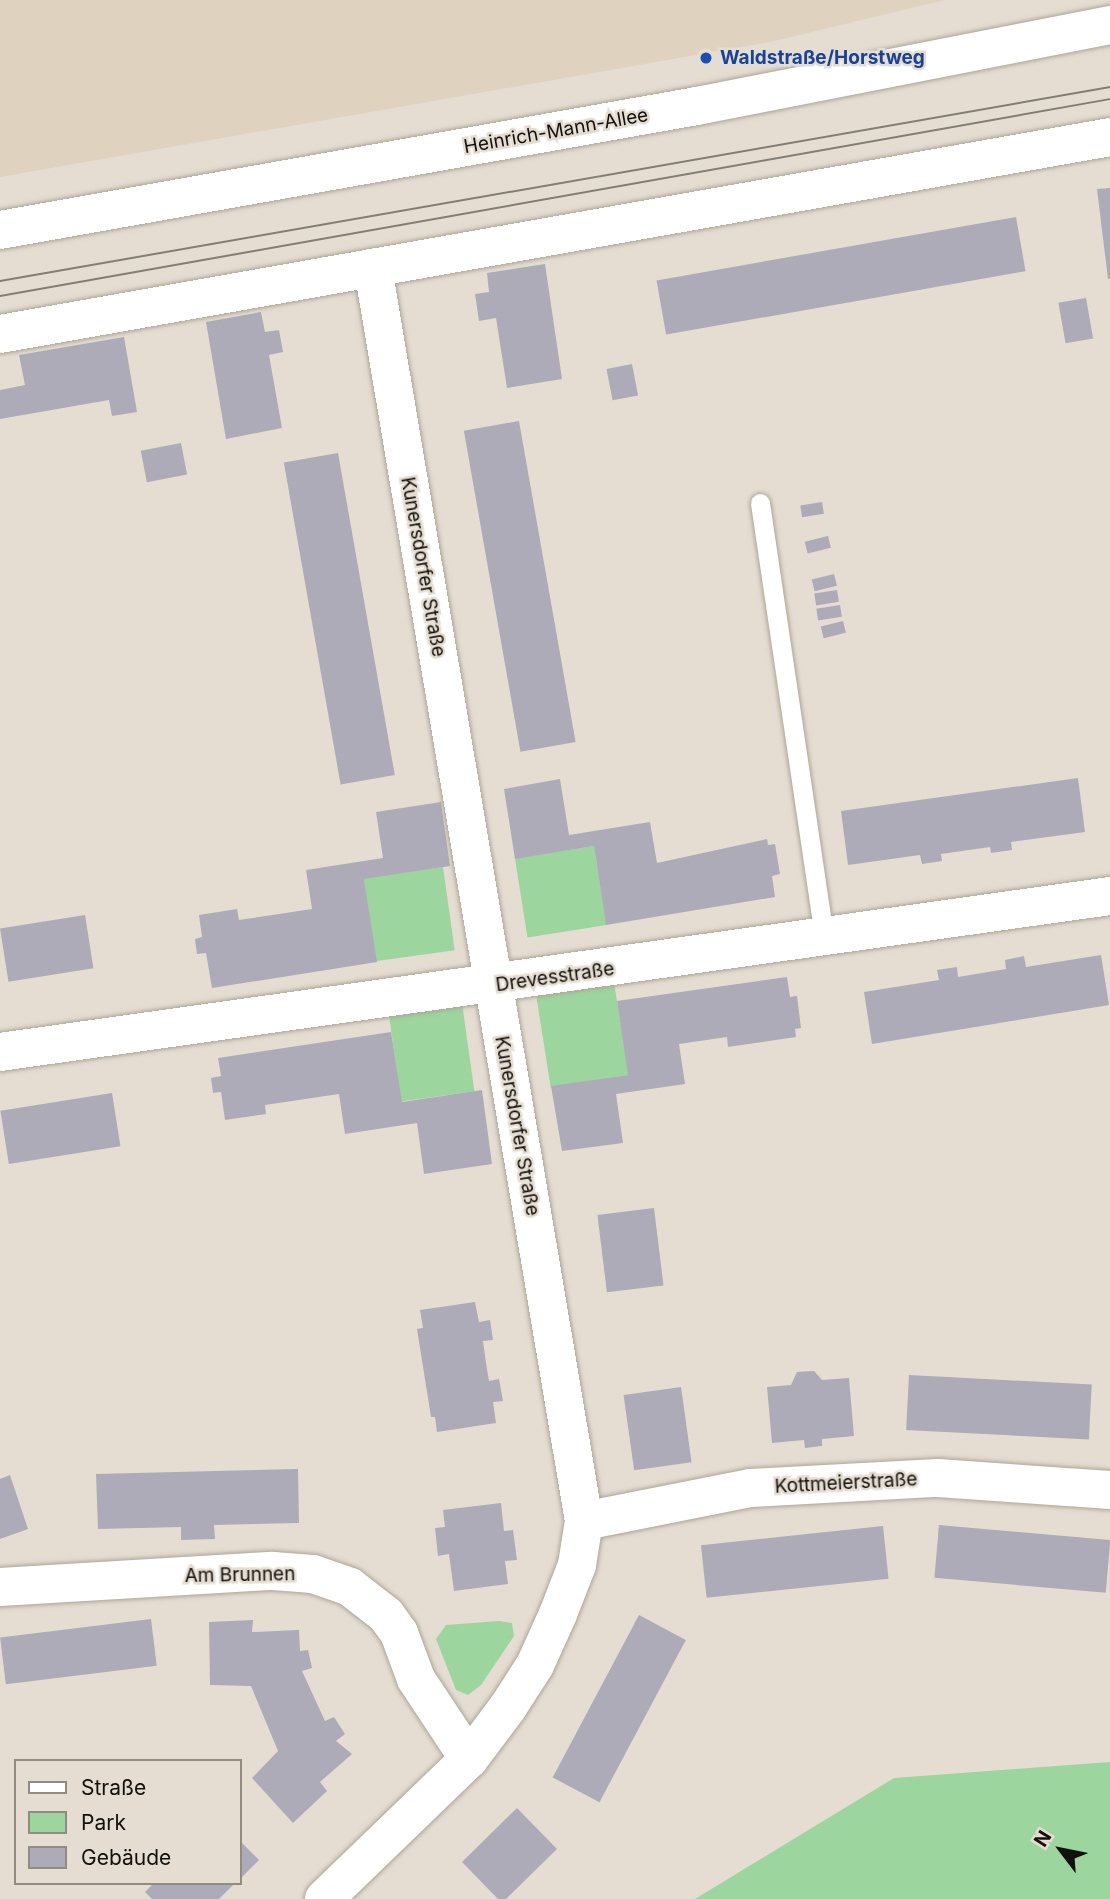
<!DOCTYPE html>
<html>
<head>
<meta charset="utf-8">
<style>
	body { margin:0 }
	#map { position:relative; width:1110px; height:1899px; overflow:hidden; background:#e5ddd1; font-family:Inter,sans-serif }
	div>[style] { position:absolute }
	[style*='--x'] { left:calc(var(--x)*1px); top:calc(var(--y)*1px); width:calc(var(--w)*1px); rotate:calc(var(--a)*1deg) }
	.built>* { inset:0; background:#dfd2bf }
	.green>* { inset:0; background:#9dd59e; transform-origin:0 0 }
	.building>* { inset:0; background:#adabb8; transform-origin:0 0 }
	.roads { filter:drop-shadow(0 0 2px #ada599) drop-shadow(0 0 2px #ada599) }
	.service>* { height:19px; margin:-9.5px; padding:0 9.5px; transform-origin:9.5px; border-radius:9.5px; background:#fff }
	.minor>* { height:38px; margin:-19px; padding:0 19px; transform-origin:19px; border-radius:19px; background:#fff }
	.secondary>* { height:38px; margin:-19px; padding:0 19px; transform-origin:19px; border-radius:19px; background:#fff }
	.tram>* { height:2px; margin:-1px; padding:0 1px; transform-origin:1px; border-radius:1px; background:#827d75 }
	.dots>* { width:19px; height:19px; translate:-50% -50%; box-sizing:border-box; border:4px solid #e5ddd1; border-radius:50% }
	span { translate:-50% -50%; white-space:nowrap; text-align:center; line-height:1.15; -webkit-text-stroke:5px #e5ddd1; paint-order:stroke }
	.transit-label { font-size:19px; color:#164399; font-weight:700 }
	.left { translate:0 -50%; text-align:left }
	.street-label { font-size:19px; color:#12100c }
	.legend { position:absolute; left:14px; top:1759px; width:228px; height:126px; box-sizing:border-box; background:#e5ddd1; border:2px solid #918b82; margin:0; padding:9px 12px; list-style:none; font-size:21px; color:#12100c }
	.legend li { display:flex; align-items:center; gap:14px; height:35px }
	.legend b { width:35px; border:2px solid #918b82 }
	.north { position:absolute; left:1026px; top:1815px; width:70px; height:70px; -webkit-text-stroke:5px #e5ddd1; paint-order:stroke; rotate:302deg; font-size:19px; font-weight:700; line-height:28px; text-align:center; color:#12100c }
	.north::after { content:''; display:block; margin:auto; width:24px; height:32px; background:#12100c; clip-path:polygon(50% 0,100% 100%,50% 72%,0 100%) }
</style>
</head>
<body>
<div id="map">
	<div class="built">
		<div style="clip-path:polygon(0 0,945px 0,770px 42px,0 177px)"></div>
	</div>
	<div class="green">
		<div style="left:594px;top:846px;width:80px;height:80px;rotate:81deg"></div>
		<div style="left:443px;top:867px;width:84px;height:80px;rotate:82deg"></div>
		<div style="left:614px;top:982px;width:94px;height:79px;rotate:81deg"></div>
		<div style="left:462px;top:1003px;width:89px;height:74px;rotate:82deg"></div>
		<div style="clip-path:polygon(499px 1621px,512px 1623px,514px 1636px,481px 1685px,468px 1695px,456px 1690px,436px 1639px,446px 1625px)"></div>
		<div style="clip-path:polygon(1110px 1762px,1110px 1899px,695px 1899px,894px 1778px)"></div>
	</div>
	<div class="building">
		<div style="clip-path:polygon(1110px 188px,1110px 279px,1108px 279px,1097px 189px)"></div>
		<div style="left:1016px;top:217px;width:55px;height:365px;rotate:80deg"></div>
		<div style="clip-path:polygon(545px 264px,562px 379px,507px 388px,496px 318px,479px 321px,475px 294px,489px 292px,487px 273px)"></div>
		<div style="left:1086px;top:298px;width:41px;height:28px;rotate:80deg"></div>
		<div style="clip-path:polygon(261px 312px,265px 332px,279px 330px,283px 352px,269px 355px,282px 428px,226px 439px,206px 322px)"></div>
		<div style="clip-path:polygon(124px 337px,137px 412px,112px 416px,109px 400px,0 419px,0 390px,25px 385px,19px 355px)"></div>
		<div style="left:632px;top:364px;width:32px;height:26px;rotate:79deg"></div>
		<div style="left:519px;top:421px;width:326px;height:56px;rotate:80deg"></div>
		<div style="left:181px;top:443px;width:32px;height:41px;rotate:79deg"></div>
		<div style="left:338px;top:453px;width:327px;height:55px;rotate:80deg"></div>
		<div style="left:822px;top:502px;width:12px;height:22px;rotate:81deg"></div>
		<div style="left:828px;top:536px;width:12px;height:24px;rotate:76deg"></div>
		<div style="left:834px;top:574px;width:12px;height:23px;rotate:76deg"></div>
		<div style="left:837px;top:590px;width:12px;height:23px;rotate:81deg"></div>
		<div style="left:840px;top:605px;width:12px;height:24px;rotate:81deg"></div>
		<div style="left:843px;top:621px;width:12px;height:23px;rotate:76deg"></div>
		<div style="clip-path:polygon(1078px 778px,1085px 832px,1011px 842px,1012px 850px,991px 853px,990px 847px,941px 854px,942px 861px,922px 864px,920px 855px,848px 865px,841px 811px)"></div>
		<div style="clip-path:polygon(560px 779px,569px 835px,650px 822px,657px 863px,767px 839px,768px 845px,775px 844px,780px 874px,772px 876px,775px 897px,606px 925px,594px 846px,515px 859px,504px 789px)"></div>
		<div style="clip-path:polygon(441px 802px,450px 866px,364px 879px,377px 962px,212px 988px,206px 953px,197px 954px,195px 939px,202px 937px,199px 915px,237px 909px,239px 920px,312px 909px,306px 870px,383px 858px,376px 812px)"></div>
		<div style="left:85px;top:915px;width:54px;height:86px;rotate:81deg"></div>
		<div style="clip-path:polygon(1101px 955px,1109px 1005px,872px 1044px,864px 992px,939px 980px,937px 970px,957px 967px,958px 977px,1006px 969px,1005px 960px,1024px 956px,1026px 967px)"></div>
		<div style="clip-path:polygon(787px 977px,790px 997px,797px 996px,801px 1028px,795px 1029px,796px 1037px,728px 1047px,727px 1037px,679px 1044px,685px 1084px,616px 1094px,623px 1143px,562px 1151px,551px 1086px,628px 1075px,617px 1001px)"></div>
		<div style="clip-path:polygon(391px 1032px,402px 1102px,482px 1090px,492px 1164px,424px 1174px,417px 1123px,345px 1134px,339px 1094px,265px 1105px,266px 1114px,225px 1120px,221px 1092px,213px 1093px,211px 1078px,221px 1076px,218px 1058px)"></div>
		<div style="left:112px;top:1093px;width:54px;height:113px;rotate:81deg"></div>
		<div style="left:654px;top:1208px;width:78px;height:57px;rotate:83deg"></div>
		<div style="clip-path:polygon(475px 1302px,479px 1322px,490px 1320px,493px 1340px,483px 1341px,486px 1363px,489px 1381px,499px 1379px,503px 1401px,493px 1402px,496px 1423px,437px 1432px,435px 1417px,431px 1417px,417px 1329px,423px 1328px,420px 1310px)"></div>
		<div style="clip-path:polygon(814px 1371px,822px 1380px,849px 1378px,854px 1436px,822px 1439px,822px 1446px,805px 1448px,804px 1440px,772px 1443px,767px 1387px,791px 1385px,797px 1372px)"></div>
		<div style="left:909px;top:1375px;width:183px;height:55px;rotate:3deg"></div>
		<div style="left:681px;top:1387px;width:76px;height:58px;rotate:82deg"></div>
		<div style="clip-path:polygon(298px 1469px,299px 1523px,214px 1525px,215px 1539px,181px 1540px,181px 1527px,98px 1529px,96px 1474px)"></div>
		<div style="clip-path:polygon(10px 1475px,28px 1529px,0 1539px,0 1479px)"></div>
		<div style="clip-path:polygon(501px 1503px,504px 1531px,513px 1530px,517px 1560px,505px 1561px,508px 1584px,454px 1591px,449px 1554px,438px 1556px,435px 1528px,445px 1527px,443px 1510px)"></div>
		<div style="left:939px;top:1525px;width:172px;height:53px;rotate:5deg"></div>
		<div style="left:883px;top:1526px;width:53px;height:183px;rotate:84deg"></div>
		<div style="left:639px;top:1615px;width:53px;height:184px;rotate:28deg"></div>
		<div style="left:151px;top:1619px;width:47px;height:152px;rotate:83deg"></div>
		<div style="clip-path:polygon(253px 1620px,252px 1632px,299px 1630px,300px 1651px,308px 1650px,312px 1668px,302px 1671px,325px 1721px,334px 1717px,345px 1734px,336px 1741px,352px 1754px,320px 1782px,327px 1791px,293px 1823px,252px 1778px,278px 1751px,251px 1686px,210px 1685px,209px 1622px)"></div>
		<div style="clip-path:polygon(517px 1808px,557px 1849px,506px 1899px,498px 1899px,462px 1862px)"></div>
		<div style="clip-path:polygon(240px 1841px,259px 1860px,240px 1879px)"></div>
		<div style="clip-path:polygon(154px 1883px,235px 1883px,219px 1899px,152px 1899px,145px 1892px)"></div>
	</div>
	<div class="roads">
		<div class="service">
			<div style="--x:760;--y:503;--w:440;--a:81.6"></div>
		</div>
		<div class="minor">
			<div style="--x:0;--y:334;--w:1127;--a:-10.06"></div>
			<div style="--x:0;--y:1052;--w:1121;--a:-8"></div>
			<div style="--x:584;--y:1521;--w:170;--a:-11.2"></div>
			<div style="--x:751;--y:1488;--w:187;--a:-3.1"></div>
			<div style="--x:938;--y:1478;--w:172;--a:4"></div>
			<div style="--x:0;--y:1587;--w:273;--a:-3.4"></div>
			<div style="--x:273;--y:1571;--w:40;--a:4.3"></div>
			<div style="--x:313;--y:1574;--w:39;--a:19"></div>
			<div style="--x:350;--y:1587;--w:46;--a:37.9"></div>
			<div style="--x:386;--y:1615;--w:22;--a:54"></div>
			<div style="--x:399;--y:1633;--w:49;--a:69.7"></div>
			<div style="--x:416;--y:1679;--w:96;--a:56.5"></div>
			<div style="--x:324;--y:1899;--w:202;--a:-44"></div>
			<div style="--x:469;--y:1759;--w:65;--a:-53.1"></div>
			<div style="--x:508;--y:1707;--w:50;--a:-57.3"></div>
			<div style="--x:535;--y:1665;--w:56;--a:-65.7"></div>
			<div style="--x:558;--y:1614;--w:53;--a:-68.8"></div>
			<div style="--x:577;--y:1565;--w:45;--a:-81"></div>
			<div style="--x:584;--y:1521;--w:1271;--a:-99.56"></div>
		</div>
		<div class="secondary">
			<div style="--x:0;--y:230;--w:708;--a:-10.09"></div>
			<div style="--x:697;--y:106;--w:421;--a:-11.1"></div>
		</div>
	</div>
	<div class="tram">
		<div style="--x:0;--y:281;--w:1127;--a:-9.91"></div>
		<div style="--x:0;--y:296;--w:1127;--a:-10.06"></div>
	</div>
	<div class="dots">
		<div style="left:706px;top:58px;background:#1a4fb4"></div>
	</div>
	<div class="transit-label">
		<span class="left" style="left:720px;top:58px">Waldstraße/Horstweg</span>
	</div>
	<div class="street-label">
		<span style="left:556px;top:131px;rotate:-10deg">Heinrich-Mann-Allee</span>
		<span style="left:423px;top:567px;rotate:80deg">Kunersdorfer Straße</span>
		<span style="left:555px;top:977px;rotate:-8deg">Drevesstraße</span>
		<span style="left:517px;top:1126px;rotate:80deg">Kunersdorfer Straße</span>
		<span style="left:846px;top:1483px;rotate:-3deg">Kottmeierstraße</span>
		<span style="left:240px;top:1575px;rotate:-1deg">Am Brunnen</span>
	</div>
	<ul class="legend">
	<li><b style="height:9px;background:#fff"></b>Straße</li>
	<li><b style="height:19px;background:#9dd59e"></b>Park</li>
	<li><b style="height:19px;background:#adabb8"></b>Gebäude</li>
	</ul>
	<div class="north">N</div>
</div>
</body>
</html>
